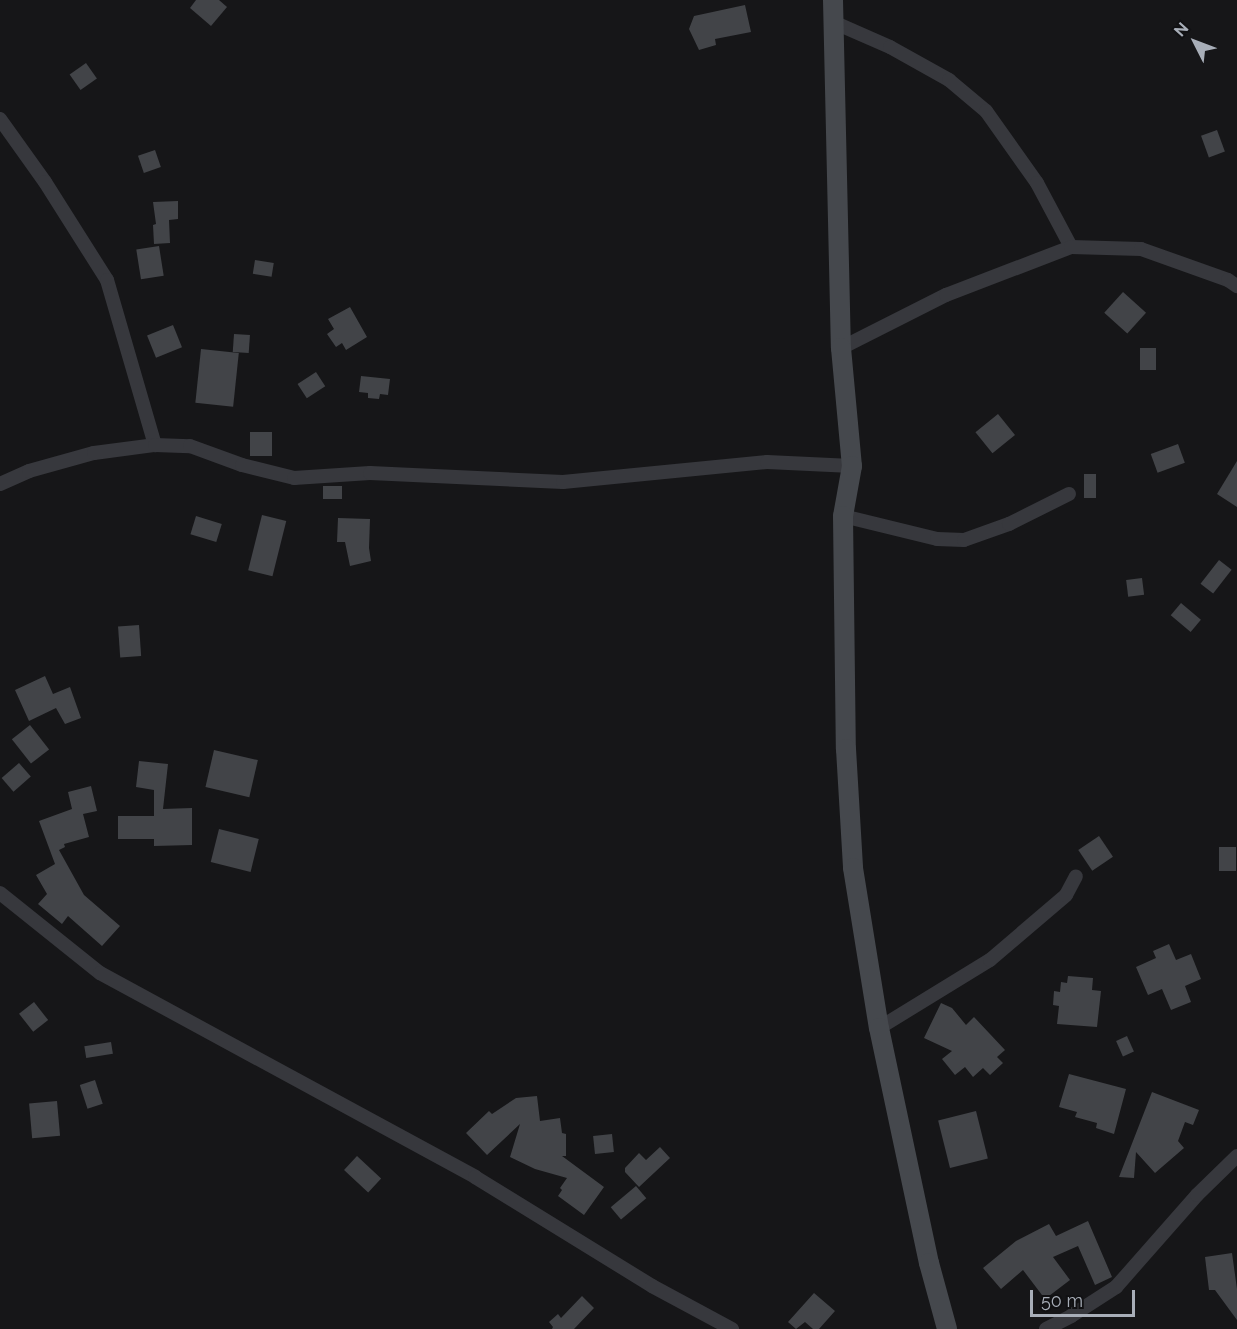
<!DOCTYPE html>
<html>
<head>
<meta charset="utf-8">
<style>
	body { margin:0 }
	#map { position:relative; width:1237px; height:1329px; overflow:hidden; background:#161618; font-family:Raleway,sans-serif }
	div>[style] { position:absolute }
	[style*='--x'] { left:calc(var(--x)*1px); top:calc(var(--y)*1px); width:calc(var(--w)*1px); rotate:calc(var(--a)*1deg) }
	.building>* { inset:0; background:#424448; transform-origin:0 0 }
	.street>* { height:14px; margin:-7px; padding:0 7px; transform-origin:7px; border-radius:7px; background:#37383d }
	.secondary>* { height:20px; margin:-10px; padding:0 10px; transform-origin:10px; border-radius:10px; background:#45484d }
	span { translate:-50% -50%; white-space:nowrap; text-align:center; line-height:1.15; -webkit-text-stroke:5px #111113; paint-order:stroke }
	.north { position:absolute; left:1165px; top:12px; width:60px; height:60px; -webkit-text-stroke:4px #111113; paint-order:stroke; rotate:312deg; font-size:16px; font-weight:700; line-height:24px; text-align:center; color:#a8aeb8 }
	.north::after { content:''; display:block; margin:auto; width:21px; height:27px; background:#a8aeb8; clip-path:polygon(50% 0,100% 100%,50% 72%,0 100%) }
	.scale { position:absolute; left:1030px; top:1290px; width:105px; height:27px; box-sizing:border-box; border:3px solid #a8aeb8; border-top:0; padding-left:8px; font-size:18px; line-height:21px; white-space:nowrap; color:#a8aeb8; -webkit-text-stroke:4px #111113; paint-order:stroke }
</style>
</head>
<body>
<div id="map">
	<div class="building">
		<div style="clip-path:polygon(196px 0,219px 0,227px 7px,211px 26px,190px 8px)"></div>
		<div style="clip-path:polygon(745px 5px,751px 32px,715px 39px,716px 45px,699px 50px,689px 29px,694px 16px)"></div>
		<div style="left:86px;top:63px;width:19px;height:20px;rotate:55deg"></div>
		<div style="left:1217px;top:130px;width:23px;height:17px;rotate:70deg"></div>
		<div style="left:155px;top:150px;width:18px;height:18px;rotate:71deg"></div>
		<div style="clip-path:polygon(178px 201px,178px 219px,169px 220px,170px 243px,154px 244px,153px 225px,156px 224px,153px 202px)"></div>
		<div style="left:159px;top:246px;width:30px;height:23px;rotate:81deg"></div>
		<div style="left:255px;top:260px;width:19px;height:14px;rotate:9deg"></div>
		<div style="left:1123px;top:292px;width:31px;height:28px;rotate:42deg"></div>
		<div style="clip-path:polygon(350px 307px,367px 337px,346px 350px,342px 343px,336px 347px,327px 334px,334px 329px,328px 319px)"></div>
		<div style="left:173px;top:325px;width:24px;height:28px;rotate:68deg"></div>
		<div style="left:234px;top:334px;width:16px;height:18px;rotate:4deg"></div>
		<div style="left:1140px;top:348px;width:16px;height:22px"></div>
		<div style="left:201px;top:349px;width:38px;height:54px;rotate:6deg"></div>
		<div style="left:316px;top:372px;width:17px;height:22px;rotate:57deg"></div>
		<div style="clip-path:polygon(361px 376px,390px 379px,388px 395px,380px 394px,379px 399px,368px 398px,368px 393px,359px 392px)"></div>
		<div style="left:998px;top:414px;width:27px;height:29px;rotate:51deg"></div>
		<div style="left:272px;top:432px;width:24px;height:22px;rotate:90deg"></div>
		<div style="left:1178px;top:444px;width:20px;height:29px;rotate:70deg"></div>
		<div style="clip-path:polygon(1237px 461px,1237px 507px,1217px 494px)"></div>
		<div style="left:1084px;top:474px;width:12px;height:24px"></div>
		<div style="left:323px;top:486px;width:19px;height:13px"></div>
		<div style="left:262px;top:515px;width:25px;height:57px;rotate:14deg"></div>
		<div style="left:196px;top:516px;width:27px;height:19px;rotate:17deg"></div>
		<div style="clip-path:polygon(338px 518px,370px 519px,369px 548px,371px 561px,350px 566px,345px 542px,337px 542px)"></div>
		<div style="left:1219px;top:560px;width:16px;height:30px;rotate:38deg"></div>
		<div style="left:1142px;top:578px;width:17px;height:16px;rotate:83deg"></div>
		<div style="left:1181px;top:603px;width:26px;height:16px;rotate:40deg"></div>
		<div style="left:139px;top:625px;width:31px;height:21px;rotate:86deg"></div>
		<div style="clip-path:polygon(45px 676px,53px 694px,70px 687px,81px 718px,65px 724px,56px 708px,29px 721px,15px 690px)"></div>
		<div style="left:30px;top:725px;width:31px;height:23px;rotate:52deg"></div>
		<div style="left:214px;top:750px;width:45px;height:38px;rotate:13deg"></div>
		<div style="clip-path:polygon(139px 761px,168px 764px,163px 809px,192px 808px,192px 845px,154px 846px,154px 839px,118px 839px,118px 816px,154px 816px,154px 790px,136px 787px)"></div>
		<div style="left:19px;top:763px;width:18px;height:23px;rotate:49deg"></div>
		<div style="clip-path:polygon(91px 786px,97px 811px,83px 814px,89px 837px,64px 844px,65px 847px,59px 850px,84px 895px,120px 926px,102px 946px,68px 916px,62px 924px,38px 904px,47px 894px,36px 875px,55px 864px,39px 821px,72px 809px,68px 792px)"></div>
		<div style="left:219px;top:829px;width:41px;height:34px;rotate:14deg"></div>
		<div style="left:1099px;top:836px;width:25px;height:25px;rotate:56deg"></div>
		<div style="left:1219px;top:847px;width:17px;height:24px"></div>
		<div style="clip-path:polygon(1169px 944px,1176px 960px,1191px 954px,1201px 979px,1185px 986px,1191px 1002px,1171px 1010px,1162px 989px,1148px 995px,1136px 967px,1156px 958px,1153px 951px)"></div>
		<div style="clip-path:polygon(1068px 976px,1093px 978px,1092px 990px,1101px 991px,1097px 1027px,1057px 1024px,1059px 1006px,1053px 1005px,1054px 991px,1060px 992px,1061px 982px,1067px 983px)"></div>
		<div style="left:34px;top:1002px;width:23px;height:19px;rotate:52deg"></div>
		<div style="clip-path:polygon(941px 1003px,952px 1008px,966px 1025px,974px 1017px,1005px 1050px,997px 1057px,1003px 1063px,990px 1075px,983px 1068px,973px 1077px,965px 1067px,955px 1075px,942px 1059px,952px 1051px,924px 1038px)"></div>
		<div style="left:1127px;top:1036px;width:17px;height:12px;rotate:66deg"></div>
		<div style="left:111px;top:1042px;width:12px;height:27px;rotate:81deg"></div>
		<div style="clip-path:polygon(1069px 1074px,1126px 1089px,1114px 1134px,1096px 1128px,1097px 1123px,1075px 1117px,1077px 1112px,1059px 1107px)"></div>
		<div style="left:95px;top:1080px;width:25px;height:16px;rotate:72deg"></div>
		<div style="clip-path:polygon(1152px 1092px,1199px 1110px,1193px 1125px,1185px 1122px,1178px 1141px,1184px 1148px,1155px 1173px,1136px 1152px,1134px 1178px,1119px 1177px)"></div>
		<div style="clip-path:polygon(537px 1096px,540px 1121px,560px 1118px,562px 1133px,566px 1134px,566px 1156px,562px 1156px,604px 1187px,584px 1215px,558px 1196px,562px 1190px,560px 1188px,567px 1178px,535px 1169px,510px 1157px,520px 1124px,487px 1155px,466px 1133px,489px 1111px,492px 1114px,516px 1098px)"></div>
		<div style="left:57px;top:1101px;width:35px;height:28px;rotate:85deg"></div>
		<div style="left:976px;top:1111px;width:49px;height:39px;rotate:76deg"></div>
		<div style="left:612px;top:1134px;width:18px;height:19px;rotate:84deg"></div>
		<div style="clip-path:polygon(660px 1147px,670px 1158px,639px 1187px,625px 1172px,625px 1168px,639px 1153px,646px 1160px)"></div>
		<div style="left:357px;top:1156px;width:33px;height:19px;rotate:43deg"></div>
		<div style="left:636px;top:1186px;width:16px;height:33px;rotate:50deg"></div>
		<div style="clip-path:polygon(1088px 1221px,1112px 1277px,1095px 1285px,1078px 1246px,1053px 1257px,1070px 1280px,1045px 1299px,1023px 1270px,1001px 1289px,983px 1268px,1016px 1241px,1049px 1224px,1056px 1236px)"></div>
		<div style="clip-path:polygon(1232px 1253px,1237px 1289px,1237px 1320px,1215px 1290px,1209px 1290px,1205px 1257px)"></div>
		<div style="clip-path:polygon(814px 1293px,835px 1311px,819px 1329px,813px 1329px,805px 1322px,796px 1329px,788px 1322px)"></div>
		<div style="clip-path:polygon(582px 1296px,594px 1308px,574px 1329px,552px 1329px,553px 1327px,549px 1322px,558px 1314px,561px 1318px)"></div>
	</div>
	<div class="street">
		<div style="--x:833;--y:22;--w:62;--a:23.7"></div>
		<div style="--x:890;--y:47;--w:68;--a:29.2"></div>
		<div style="--x:949;--y:80;--w:48;--a:40"></div>
		<div style="--x:986;--y:111;--w:88;--a:54.7"></div>
		<div style="--x:1037;--y:183;--w:72;--a:62"></div>
		<div style="--x:0;--y:119;--w:77;--a:54.5"></div>
		<div style="--x:45;--y:182;--w:116;--a:57.7"></div>
		<div style="--x:107;--y:280;--w:172;--a:73.8"></div>
		<div style="--x:841;--y:348;--w:118;--a:-26.8"></div>
		<div style="--x:946;--y:295;--w:134;--a:-21"></div>
		<div style="--x:1071;--y:247;--w:70;--a:1.6"></div>
		<div style="--x:1141;--y:249;--w:92;--a:19.6"></div>
		<div style="--x:1228;--y:280;--w:11;--a:34"></div>
		<div style="--x:0;--y:484;--w:32;--a:-24"></div>
		<div style="--x:29;--y:471;--w:67;--a:-15.5"></div>
		<div style="--x:94;--y:453;--w:62;--a:-7.5"></div>
		<div style="--x:155;--y:445;--w:35;--a:2"></div>
		<div style="--x:190;--y:446;--w:55;--a:20.1"></div>
		<div style="--x:242;--y:465;--w:54;--a:14"></div>
		<div style="--x:294;--y:478;--w:76;--a:-3.8"></div>
		<div style="--x:370;--y:473;--w:193;--a:2.7"></div>
		<div style="--x:563;--y:482;--w:205;--a:-5.6"></div>
		<div style="--x:767;--y:462;--w:85;--a:2.7"></div>
		<div style="--x:843;--y:516;--w:97;--a:13.7"></div>
		<div style="--x:937;--y:539;--w:27;--a:2"></div>
		<div style="--x:964;--y:540;--w:48;--a:-19.6"></div>
		<div style="--x:1009;--y:524;--w:67;--a:-26.6"></div>
		<div style="--x:0;--y:893;--w:128;--a:38.7"></div>
		<div style="--x:100;--y:973;--w:427;--a:28.5"></div>
		<div style="--x:475;--y:1177;--w:208;--a:31.6"></div>
		<div style="--x:652;--y:1286;--w:91;--a:28.3"></div>
		<div style="--x:879;--y:1028;--w:130;--a:-31.5"></div>
		<div style="--x:990;--y:960;--w:100;--a:-40.5"></div>
		<div style="--x:1066;--y:895;--w:21;--a:-62"></div>
		<div style="--x:1046;--y:1329;--w:28;--a:-27"></div>
		<div style="--x:1071;--y:1316;--w:54;--a:-32.8"></div>
		<div style="--x:1116;--y:1287;--w:123;--a:-48.6"></div>
		<div style="--x:1197;--y:1195;--w:56;--a:-44.3"></div>
	</div>
	<div class="secondary">
		<div style="--x:833;--y:0;--w:348;--a:88.7"></div>
		<div style="--x:841;--y:348;--w:119;--a:84.7"></div>
		<div style="--x:852;--y:466;--w:51;--a:100.2"></div>
		<div style="--x:843;--y:516;--w:233;--a:89.3"></div>
		<div style="--x:846;--y:749;--w:119;--a:86.6"></div>
		<div style="--x:853;--y:868;--w:162;--a:80.8"></div>
		<div style="--x:879;--y:1028;--w:240;--a:78"></div>
		<div style="--x:929;--y:1263;--w:68;--a:74.7"></div>
	</div>
	<div class="north">N</div>
	<div class="scale">50 m</div>
</div>
</body>
</html>
